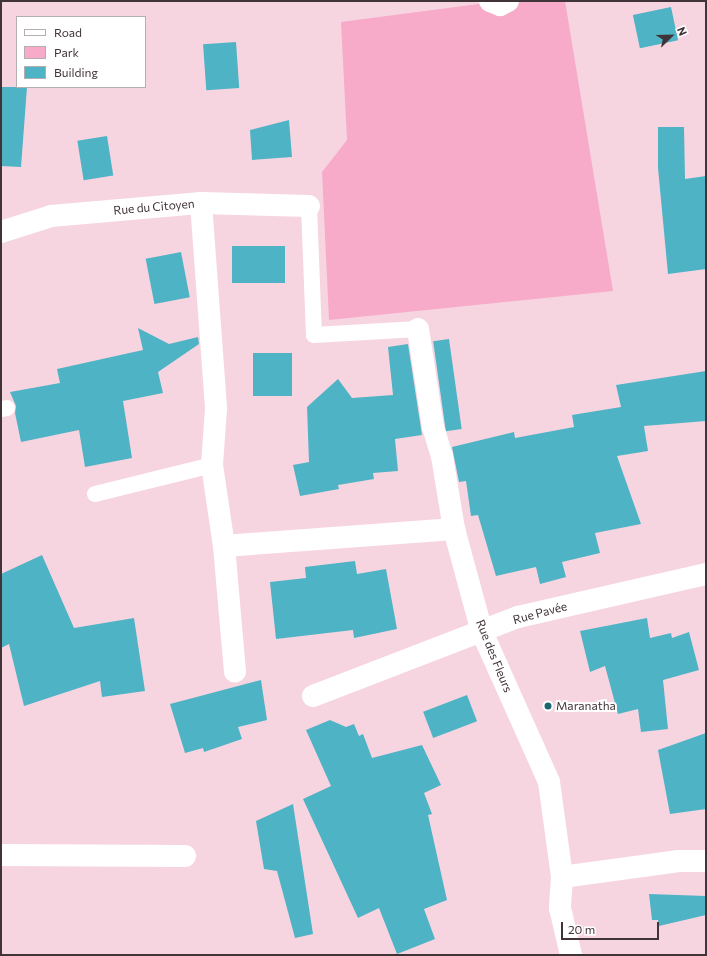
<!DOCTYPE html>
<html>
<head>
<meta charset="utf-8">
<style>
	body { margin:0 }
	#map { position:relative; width:707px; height:956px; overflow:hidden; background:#f6d5e1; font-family:Commissioner,sans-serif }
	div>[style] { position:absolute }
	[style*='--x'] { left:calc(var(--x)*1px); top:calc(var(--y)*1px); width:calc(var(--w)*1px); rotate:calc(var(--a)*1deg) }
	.green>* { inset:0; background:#f7abc9 }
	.building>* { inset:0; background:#4eb3c4; transform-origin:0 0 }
	.service>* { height:16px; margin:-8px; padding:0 8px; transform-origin:8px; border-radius:8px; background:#fff }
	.minor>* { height:22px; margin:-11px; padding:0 11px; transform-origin:11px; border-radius:11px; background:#fff }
	.dots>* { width:11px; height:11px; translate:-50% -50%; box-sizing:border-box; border:2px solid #fff; border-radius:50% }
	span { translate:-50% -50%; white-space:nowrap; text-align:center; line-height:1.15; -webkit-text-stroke:4px #fff; paint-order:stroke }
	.street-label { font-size:12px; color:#413439 }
	.poi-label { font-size:12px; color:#413439 }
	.left { translate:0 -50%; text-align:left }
	.frame { position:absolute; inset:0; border:2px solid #413439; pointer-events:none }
	.legend { position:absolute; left:16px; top:16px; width:130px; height:72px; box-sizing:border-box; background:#fff; border:1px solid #b3aeb0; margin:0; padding:5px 7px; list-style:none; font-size:12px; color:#413439 }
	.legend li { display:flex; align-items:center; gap:8px; height:20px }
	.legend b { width:20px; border:1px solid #b3aeb0 }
	.north { position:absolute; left:651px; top:16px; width:40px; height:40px; -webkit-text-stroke:3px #fff; paint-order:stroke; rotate:67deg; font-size:11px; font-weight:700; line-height:16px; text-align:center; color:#413439 }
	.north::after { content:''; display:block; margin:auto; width:14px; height:18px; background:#413439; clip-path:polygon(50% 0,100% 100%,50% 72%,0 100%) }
	.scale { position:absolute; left:561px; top:922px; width:98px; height:18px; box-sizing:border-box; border:2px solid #413439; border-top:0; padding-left:5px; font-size:12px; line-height:14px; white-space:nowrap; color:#413439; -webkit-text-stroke:3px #fff; paint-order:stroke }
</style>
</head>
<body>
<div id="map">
	<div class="green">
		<div style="clip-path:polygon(501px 1px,565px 1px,613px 291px,329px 320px,322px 172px,347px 140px,341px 22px)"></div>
	</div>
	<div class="building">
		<div style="left:671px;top:7px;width:34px;height:39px;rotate:78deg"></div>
		<div style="left:236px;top:42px;width:46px;height:33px;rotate:86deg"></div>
		<div style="clip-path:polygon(1px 87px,27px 87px,21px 167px,1px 166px)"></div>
		<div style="clip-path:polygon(289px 120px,292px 157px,252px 160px,250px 130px)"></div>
		<div style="clip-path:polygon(658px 127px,684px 127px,685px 179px,706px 176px,706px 269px,668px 274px,658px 168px)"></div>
		<div style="left:107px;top:136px;width:40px;height:30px;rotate:81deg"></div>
		<div style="left:232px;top:246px;width:53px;height:37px"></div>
		<div style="left:181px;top:252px;width:46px;height:36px;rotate:79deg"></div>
		<div style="clip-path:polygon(138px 328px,169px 344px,198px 337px,199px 344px,158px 372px,163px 393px,123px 401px,132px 458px,85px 467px,79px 430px,21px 442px,15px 413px,16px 406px,10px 392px,60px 383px,57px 369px,143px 350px)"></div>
		<div style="left:449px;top:339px;width:91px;height:16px;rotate:82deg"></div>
		<div style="clip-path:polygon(408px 344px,422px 435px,395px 439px,398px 471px,373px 473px,374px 479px,338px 485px,339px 489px,300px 496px,293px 465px,309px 462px,307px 407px,338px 379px,352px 398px,393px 395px,388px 347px)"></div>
		<div style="left:253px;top:353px;width:39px;height:43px"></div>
		<div style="clip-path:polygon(706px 371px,706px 421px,644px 426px,648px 451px,617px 456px,641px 524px,595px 533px,600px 553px,562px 562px,566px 577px,540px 584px,536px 567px,496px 576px,478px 515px,471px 516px,466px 481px,459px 482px,452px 447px,514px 432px,515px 438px,574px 427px,572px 415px,621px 407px,616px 385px)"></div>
		<div style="clip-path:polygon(42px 555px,74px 628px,134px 618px,145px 691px,102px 697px,100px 681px,24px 706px,9px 644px,1px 648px,1px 574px)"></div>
		<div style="clip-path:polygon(355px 561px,357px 574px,386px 569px,397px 629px,354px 638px,353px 630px,276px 639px,270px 582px,306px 578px,305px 567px)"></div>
		<div style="clip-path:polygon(647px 618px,650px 638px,671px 633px,672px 638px,689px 632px,699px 670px,663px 680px,668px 729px,641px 732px,638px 709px,618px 714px,605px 666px,590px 672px,580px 631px)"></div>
		<div style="clip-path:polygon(261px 680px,267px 720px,238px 727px,242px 739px,204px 752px,203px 748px,185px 753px,170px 704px)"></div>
		<div style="left:467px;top:695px;width:28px;height:47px;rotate:69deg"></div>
		<div style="clip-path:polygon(330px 720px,346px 727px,354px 724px,359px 736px,363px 734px,372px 758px,422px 745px,441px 785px,424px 793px,432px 814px,428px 815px,447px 900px,424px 909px,435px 939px,397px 954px,379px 908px,358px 918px,303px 799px,331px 786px,306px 730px)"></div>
		<div style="clip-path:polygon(706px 733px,706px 809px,670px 814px,658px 750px)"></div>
		<div style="clip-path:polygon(293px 804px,313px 934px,295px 938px,277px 871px,264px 869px,256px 821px)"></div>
		<div style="clip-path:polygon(649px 894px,706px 896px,706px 915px,659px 926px,658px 920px,652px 920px)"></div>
	</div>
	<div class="service">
		<div style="--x:309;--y:206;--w:129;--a:87.8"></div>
		<div style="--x:314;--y:335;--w:104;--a:-3.3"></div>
		<div style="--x:1;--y:409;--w:6;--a:-9"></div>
		<div style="--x:95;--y:494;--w:121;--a:-13.9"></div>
	</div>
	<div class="minor">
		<div style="--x:490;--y:1;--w:11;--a:22"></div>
		<div style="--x:500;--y:5;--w:9;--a:-27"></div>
		<div style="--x:201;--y:203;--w:207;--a:85.8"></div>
		<div style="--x:216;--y:409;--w:56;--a:94.1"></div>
		<div style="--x:212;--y:465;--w:82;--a:81.6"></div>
		<div style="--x:224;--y:546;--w:126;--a:85"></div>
		<div style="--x:1;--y:232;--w:52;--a:-17.7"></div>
		<div style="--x:51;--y:216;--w:151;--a:-5"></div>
		<div style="--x:201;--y:203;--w:108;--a:1.6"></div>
		<div style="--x:418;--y:329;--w:99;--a:81.3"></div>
		<div style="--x:433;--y:427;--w:30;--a:73"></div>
		<div style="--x:442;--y:456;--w:74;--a:80.7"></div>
		<div style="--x:454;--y:529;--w:107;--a:74.8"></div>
		<div style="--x:482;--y:632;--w:164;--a:65.9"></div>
		<div style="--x:549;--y:782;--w:96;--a:82.2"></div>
		<div style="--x:562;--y:877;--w:31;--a:94"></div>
		<div style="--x:560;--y:908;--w:48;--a:76.8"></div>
		<div style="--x:224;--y:546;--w:231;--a:-4.2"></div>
		<div style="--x:313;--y:696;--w:220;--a:-21.1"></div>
		<div style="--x:518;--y:617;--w:193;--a:-12.9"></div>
		<div style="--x:1;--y:855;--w:184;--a:0.3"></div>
		<div style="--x:562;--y:877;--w:118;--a:-7.8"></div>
		<div style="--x:679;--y:861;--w:27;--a:0"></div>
	</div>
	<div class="dots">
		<div style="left:548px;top:706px;background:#1b6571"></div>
	</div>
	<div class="street-label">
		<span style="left:154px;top:207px;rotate:-5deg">Rue du Citoyen</span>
		<span style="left:540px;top:613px;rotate:-15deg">Rue Pavée</span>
		<span style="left:494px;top:656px;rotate:68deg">Rue des Fleurs</span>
	</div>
	<div class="poi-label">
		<span class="left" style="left:556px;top:706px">Maranatha</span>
	</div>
	<div class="frame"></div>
	<ul class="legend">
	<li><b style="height:5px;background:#fff"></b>Road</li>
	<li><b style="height:11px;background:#f7abc9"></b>Park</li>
	<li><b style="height:11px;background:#4eb3c4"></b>Building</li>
	</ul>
	<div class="north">N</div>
	<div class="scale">20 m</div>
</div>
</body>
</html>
